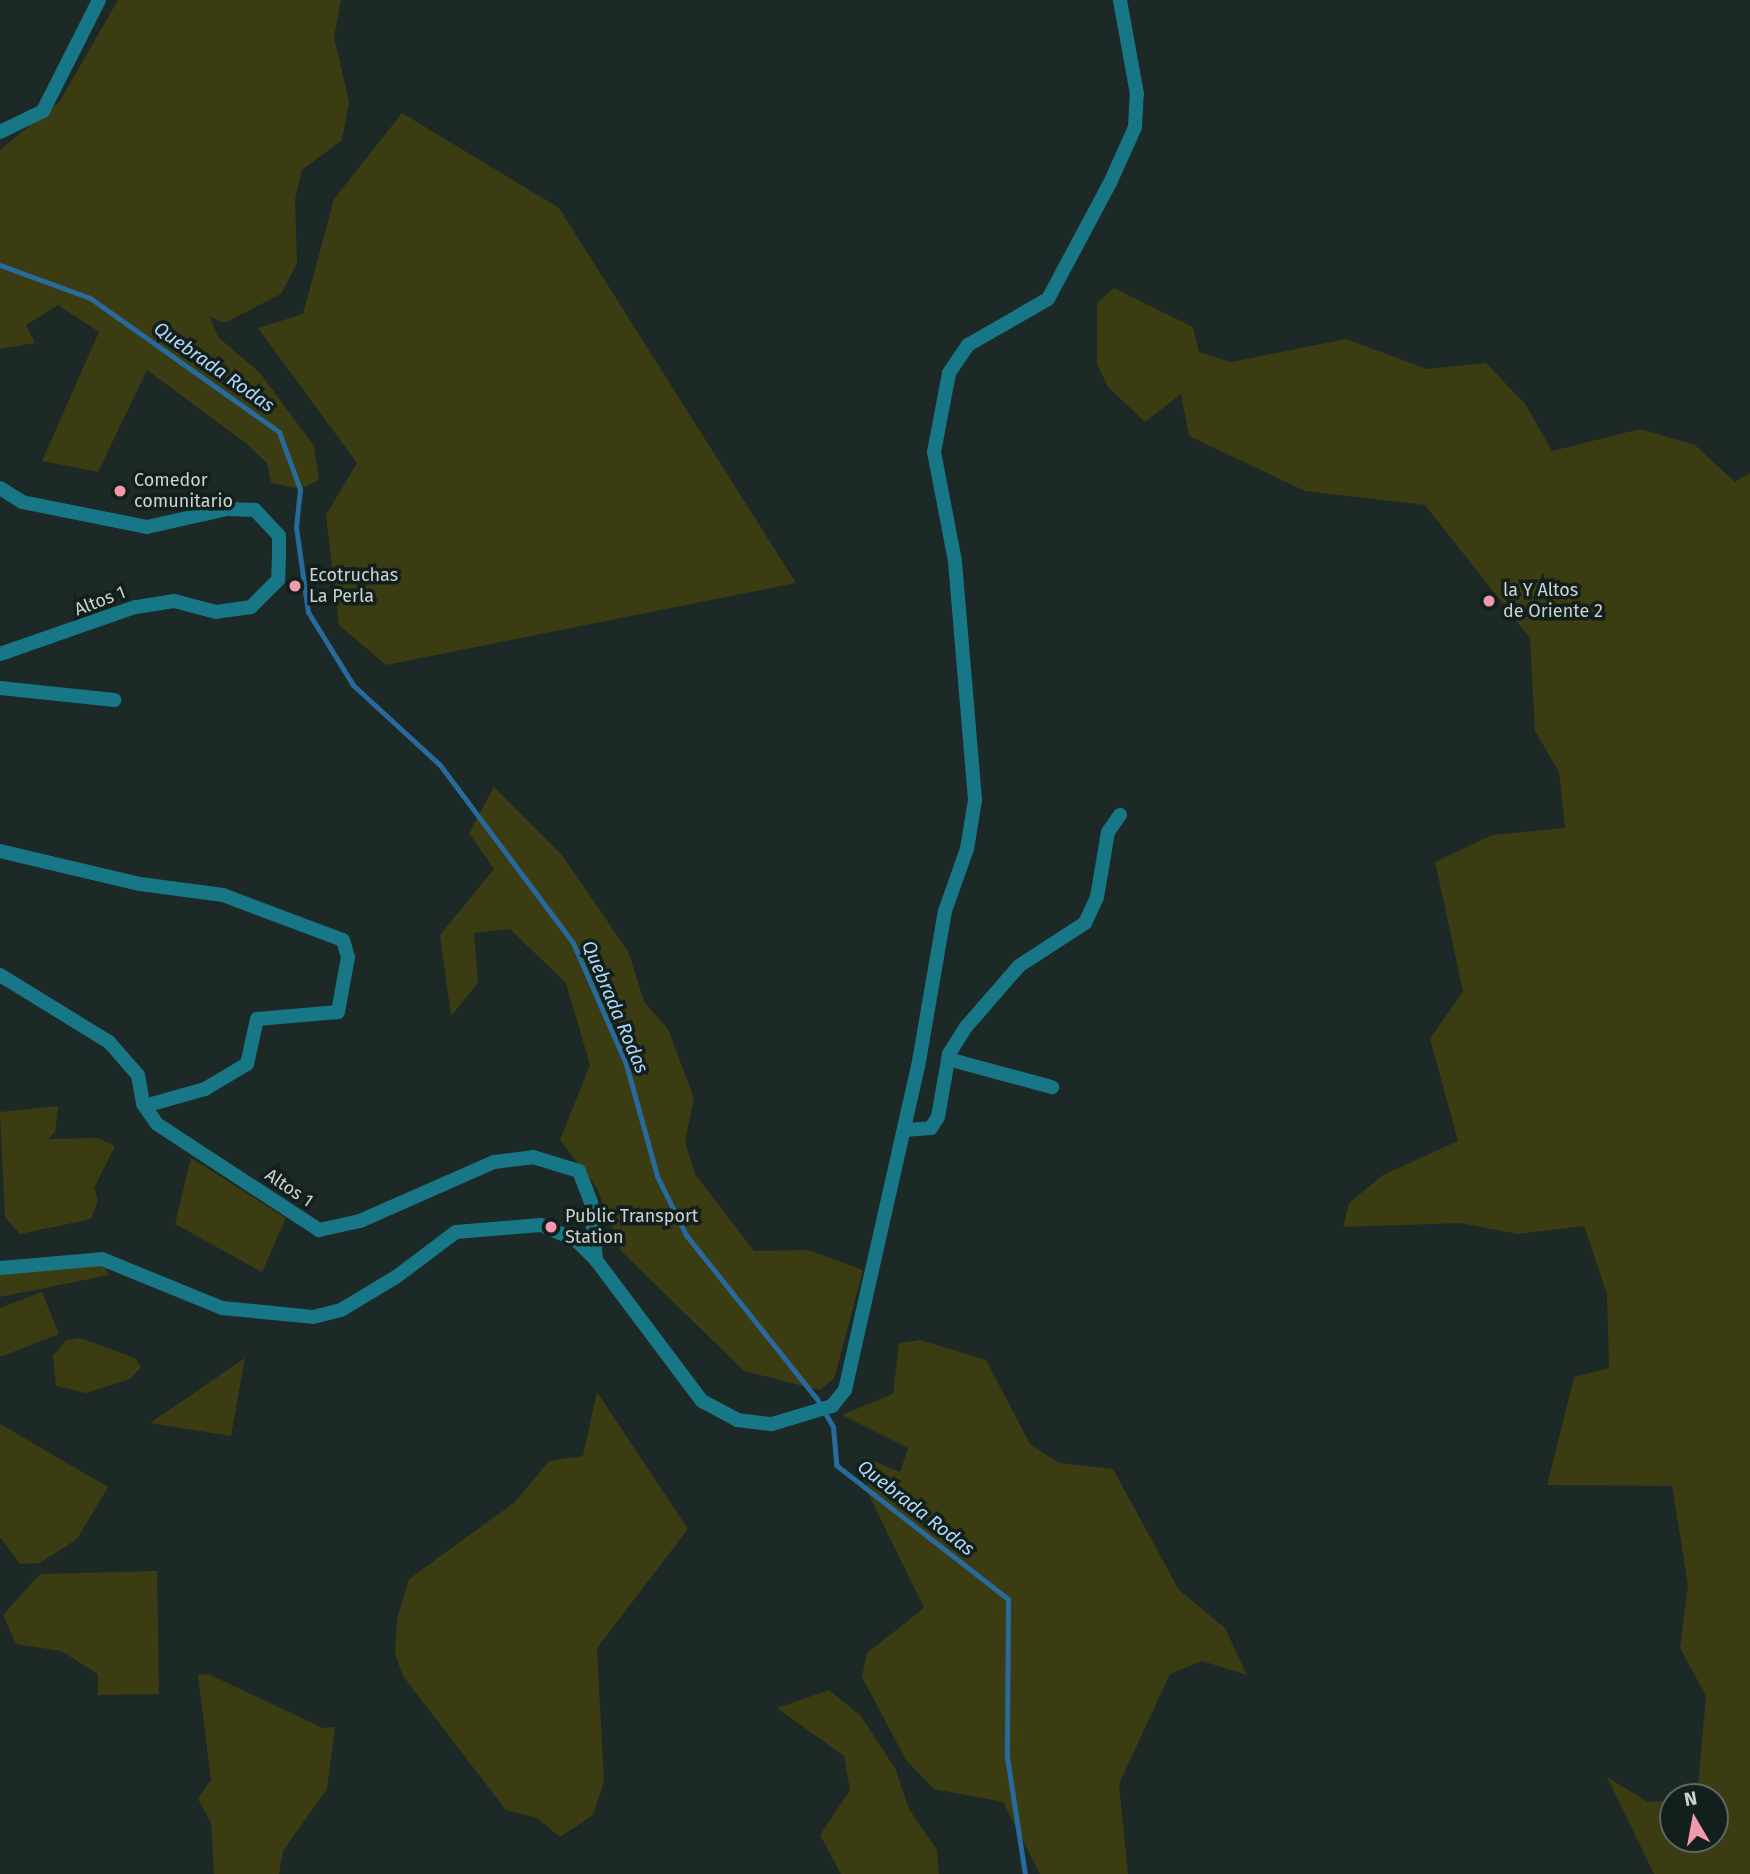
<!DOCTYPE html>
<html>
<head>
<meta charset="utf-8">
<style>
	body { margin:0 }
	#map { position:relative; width:1750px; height:1874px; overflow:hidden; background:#1c2926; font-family:"Fira Sans",sans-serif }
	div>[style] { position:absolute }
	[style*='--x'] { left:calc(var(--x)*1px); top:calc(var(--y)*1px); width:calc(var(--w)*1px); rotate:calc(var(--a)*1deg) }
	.green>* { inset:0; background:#3c3c12 }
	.stream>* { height:5px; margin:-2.5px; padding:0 2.5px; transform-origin:2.5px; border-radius:2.5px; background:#276a9b }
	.minor>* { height:14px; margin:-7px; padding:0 7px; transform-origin:7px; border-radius:7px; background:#177786 }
	.dots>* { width:19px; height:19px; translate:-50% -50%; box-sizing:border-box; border:4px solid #121f1c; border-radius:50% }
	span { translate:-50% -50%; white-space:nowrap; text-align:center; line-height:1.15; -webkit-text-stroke:7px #121f1c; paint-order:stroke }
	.poi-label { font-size:18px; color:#cbd3d1 }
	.left { translate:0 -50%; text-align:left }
	.street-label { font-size:18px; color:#cbd3d1 }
	.water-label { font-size:19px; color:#afd7f9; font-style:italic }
	.north { position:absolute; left:1659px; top:1783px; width:70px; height:70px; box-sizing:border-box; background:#121f1c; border:2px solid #5c6764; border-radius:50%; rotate:350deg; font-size:19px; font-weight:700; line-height:28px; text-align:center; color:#cbd3d1 }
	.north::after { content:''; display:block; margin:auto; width:24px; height:32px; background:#f29aad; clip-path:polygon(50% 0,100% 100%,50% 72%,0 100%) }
</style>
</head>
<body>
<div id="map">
	<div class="green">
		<div style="clip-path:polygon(118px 0,341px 0,334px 37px,349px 102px,342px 140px,302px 170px,295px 200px,297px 263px,281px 294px,224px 323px,209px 316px,219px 338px,260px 373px,314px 446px,319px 480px,300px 489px,271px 483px,267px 463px,247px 444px,147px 370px,98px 472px,42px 461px,99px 332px,58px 305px,26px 325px,35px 343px,0 349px,0 150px,60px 101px)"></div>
		<div style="clip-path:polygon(402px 113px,559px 208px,796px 583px,386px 665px,339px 625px,326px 515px,357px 463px,258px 328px,303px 314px,334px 199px)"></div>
		<div style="clip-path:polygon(1114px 288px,1193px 327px,1199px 352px,1231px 362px,1346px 339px,1427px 369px,1486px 363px,1526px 405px,1552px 451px,1640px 429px,1695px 445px,1735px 482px,1750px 473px,1750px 1874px,1654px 1874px,1607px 1777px,1648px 1802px,1673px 1800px,1673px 1839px,1715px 1839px,1715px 1797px,1697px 1797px,1706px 1696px,1680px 1648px,1688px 1585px,1672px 1486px,1547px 1485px,1574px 1377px,1609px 1368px,1607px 1294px,1584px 1226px,1518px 1234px,1460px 1223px,1343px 1227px,1349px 1203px,1383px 1175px,1458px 1141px,1430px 1039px,1463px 991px,1435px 862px,1492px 835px,1565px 828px,1559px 772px,1535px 731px,1530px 638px,1425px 505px,1305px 491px,1189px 436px,1181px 394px,1145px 422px,1108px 387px,1097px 364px,1097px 303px)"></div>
		<div style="clip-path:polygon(494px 787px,562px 855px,629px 953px,644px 1002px,668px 1029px,694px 1098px,685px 1142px,695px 1174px,754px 1251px,808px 1250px,863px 1270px,834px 1379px,819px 1390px,744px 1371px,621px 1251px,597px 1188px,560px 1140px,590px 1065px,566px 983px,510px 929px,474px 933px,478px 983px,451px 1016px,440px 935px,494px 869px,469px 833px)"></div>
		<div style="clip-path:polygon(58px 1106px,55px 1132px,48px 1139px,98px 1138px,115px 1146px,94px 1188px,98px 1200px,91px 1219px,20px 1234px,5px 1217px,0 1112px)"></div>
		<div style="clip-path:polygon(191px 1158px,286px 1218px,262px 1272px,175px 1224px)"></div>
		<div style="clip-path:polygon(103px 1264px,109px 1275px,0 1297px,0 1274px)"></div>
		<div style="clip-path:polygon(42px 1292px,59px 1334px,0 1357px,0 1308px)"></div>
		<div style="clip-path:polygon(80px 1338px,135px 1358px,141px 1367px,130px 1379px,86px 1393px,56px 1386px,53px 1356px,66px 1340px)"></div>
		<div style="clip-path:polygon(920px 1340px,986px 1360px,1030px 1444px,1059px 1463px,1113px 1469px,1179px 1590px,1225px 1628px,1247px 1675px,1202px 1661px,1170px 1674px,1119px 1784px,1128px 1874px,1040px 1874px,1003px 1802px,934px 1789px,906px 1760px,862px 1677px,867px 1653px,924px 1608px,869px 1495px,864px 1457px,900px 1472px,908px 1448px,842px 1415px,893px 1394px,899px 1343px)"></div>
		<div style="clip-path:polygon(245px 1358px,231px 1436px,150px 1423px)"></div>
		<div style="clip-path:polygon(597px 1392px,688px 1529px,597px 1648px,604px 1782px,593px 1815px,560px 1837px,537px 1818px,506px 1810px,403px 1676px,395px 1654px,397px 1619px,409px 1579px,515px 1502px,549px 1461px,583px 1456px)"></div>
		<div style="clip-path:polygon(0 1424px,108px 1487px,77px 1539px,40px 1563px,20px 1564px,0 1537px)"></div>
		<div style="clip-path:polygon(157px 1571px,159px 1694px,98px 1695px,98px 1674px,61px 1651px,16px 1644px,3px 1615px,40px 1574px)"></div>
		<div style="clip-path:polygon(208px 1674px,323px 1728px,335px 1727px,327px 1789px,283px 1851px,279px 1874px,214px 1874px,211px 1823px,198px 1799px,211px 1780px,198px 1675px)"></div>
		<div style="clip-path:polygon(829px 1690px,861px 1716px,896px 1770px,909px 1809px,937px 1850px,939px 1874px,841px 1874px,820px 1835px,850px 1790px,844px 1756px,777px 1708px)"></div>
	</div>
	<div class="stream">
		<div style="--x:0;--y:265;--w:96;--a:20.1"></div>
		<div style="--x:90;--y:298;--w:232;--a:35.3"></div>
		<div style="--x:279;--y:432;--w:61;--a:69.8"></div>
		<div style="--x:300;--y:489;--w:38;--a:96"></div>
		<div style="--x:296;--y:527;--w:86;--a:82"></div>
		<div style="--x:308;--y:612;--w:86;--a:58.3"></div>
		<div style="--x:353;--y:685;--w:118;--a:42.6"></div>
		<div style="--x:440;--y:765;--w:222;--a:53.2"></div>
		<div style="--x:573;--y:943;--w:132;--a:66.3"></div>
		<div style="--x:626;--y:1064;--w:116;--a:74.5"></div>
		<div style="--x:657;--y:1176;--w:66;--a:63.8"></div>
		<div style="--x:686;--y:1235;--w:210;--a:51.4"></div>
		<div style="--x:817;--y:1399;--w:32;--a:60"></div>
		<div style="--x:833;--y:1427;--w:38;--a:85"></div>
		<div style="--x:836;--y:1465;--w:218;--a:37.9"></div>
		<div style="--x:1008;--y:1599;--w:158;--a:90.4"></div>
		<div style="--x:1007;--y:1757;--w:118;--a:81.3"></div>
	</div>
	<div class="minor">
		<div style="--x:0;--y:132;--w:48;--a:-26"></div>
		<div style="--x:43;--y:111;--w:124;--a:-63.2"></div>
		<div style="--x:0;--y:488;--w:26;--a:32"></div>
		<div style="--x:22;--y:502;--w:127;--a:11.3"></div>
		<div style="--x:147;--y:527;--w:82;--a:-12.7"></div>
		<div style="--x:227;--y:509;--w:28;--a:2"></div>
		<div style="--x:255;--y:510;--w:35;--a:47"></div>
		<div style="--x:279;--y:536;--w:20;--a:90"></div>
		<div style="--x:279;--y:556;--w:24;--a:92"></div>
		<div style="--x:278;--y:580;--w:38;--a:135"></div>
		<div style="--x:251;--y:607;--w:35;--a:172"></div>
		<div style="--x:216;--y:612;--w:43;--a:-165.3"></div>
		<div style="--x:174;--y:601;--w:39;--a:171"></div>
		<div style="--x:135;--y:607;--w:143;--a:160.8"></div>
		<div style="--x:0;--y:688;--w:115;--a:6"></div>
		<div style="--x:0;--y:851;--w:144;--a:13.3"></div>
		<div style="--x:140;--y:884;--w:84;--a:7.5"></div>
		<div style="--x:223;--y:895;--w:128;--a:20.6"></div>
		<div style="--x:343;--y:940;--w:18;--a:74"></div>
		<div style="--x:348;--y:957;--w:56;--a:100.3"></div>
		<div style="--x:338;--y:1012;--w:81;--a:175.1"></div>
		<div style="--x:257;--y:1019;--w:46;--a:102.5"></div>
		<div style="--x:247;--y:1064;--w:49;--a:149.2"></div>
		<div style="--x:205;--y:1089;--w:59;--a:164.3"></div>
		<div style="--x:0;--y:975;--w:128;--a:31.6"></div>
		<div style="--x:109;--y:1042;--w:44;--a:48.7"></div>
		<div style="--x:138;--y:1075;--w:29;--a:80"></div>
		<div style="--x:143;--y:1104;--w:24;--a:55"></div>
		<div style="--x:157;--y:1124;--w:194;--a:33.2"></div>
		<div style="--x:319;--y:1230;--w:42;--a:-12.4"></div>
		<div style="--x:360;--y:1221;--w:146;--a:-23.8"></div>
		<div style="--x:494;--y:1162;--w:39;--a:-7"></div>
		<div style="--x:533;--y:1157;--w:48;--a:16.9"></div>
		<div style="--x:579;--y:1171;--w:34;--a:69"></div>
		<div style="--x:591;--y:1203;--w:57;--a:85"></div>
		<div style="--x:948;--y:1059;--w:108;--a:15.1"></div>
		<div style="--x:904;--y:1130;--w:27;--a:-4"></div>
		<div style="--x:931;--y:1128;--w:13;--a:-58"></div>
		<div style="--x:938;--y:1117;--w:64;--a:-80.1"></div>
		<div style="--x:949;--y:1054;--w:32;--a:-58"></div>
		<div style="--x:966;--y:1027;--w:81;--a:-49"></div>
		<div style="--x:1019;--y:966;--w:79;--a:-33.1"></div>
		<div style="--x:1085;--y:923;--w:29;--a:-65"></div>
		<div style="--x:1097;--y:897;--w:66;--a:-80.4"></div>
		<div style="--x:1108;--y:832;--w:21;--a:-55"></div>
		<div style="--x:0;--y:1268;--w:102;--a:-5"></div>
		<div style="--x:102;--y:1259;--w:130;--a:22.2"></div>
		<div style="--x:222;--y:1308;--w:91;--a:5.6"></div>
		<div style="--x:313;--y:1317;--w:29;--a:-14"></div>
		<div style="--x:341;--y:1310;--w:64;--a:-31"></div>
		<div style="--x:396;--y:1277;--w:75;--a:-36.9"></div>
		<div style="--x:456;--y:1232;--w:85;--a:-4.7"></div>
		<div style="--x:541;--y:1225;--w:38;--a:23"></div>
		<div style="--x:576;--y:1240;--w:28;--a:45"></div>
		<div style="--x:596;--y:1260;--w:176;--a:53.1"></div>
		<div style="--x:702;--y:1401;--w:40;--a:28"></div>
		<div style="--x:737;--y:1420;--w:35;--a:7"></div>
		<div style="--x:772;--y:1424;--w:63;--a:-16.7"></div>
		<div style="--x:832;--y:1406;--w:21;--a:-51"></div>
		<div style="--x:845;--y:1390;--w:331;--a:-77.3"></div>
		<div style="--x:918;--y:1067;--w:158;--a:-80.2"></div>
		<div style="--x:945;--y:911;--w:66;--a:-70.5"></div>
		<div style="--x:967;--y:849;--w:50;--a:-80.7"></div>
		<div style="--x:975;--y:800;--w:240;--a:-94.8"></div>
		<div style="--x:955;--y:561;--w:111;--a:-100.9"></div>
		<div style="--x:934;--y:452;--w:80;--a:-79.2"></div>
		<div style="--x:949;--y:373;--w:34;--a:-56"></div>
		<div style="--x:968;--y:345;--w:92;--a:-29.9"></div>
		<div style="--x:1048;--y:299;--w:132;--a:-61.9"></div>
		<div style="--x:1110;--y:183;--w:61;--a:-65.9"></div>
		<div style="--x:1135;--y:127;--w:33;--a:-87"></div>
		<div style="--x:1137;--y:94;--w:96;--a:-100.3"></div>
	</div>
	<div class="dots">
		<div style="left:120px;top:491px;background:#f29aad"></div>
		<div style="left:295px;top:586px;background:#f29aad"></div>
		<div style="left:1489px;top:601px;background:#f29aad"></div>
		<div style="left:551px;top:1227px;background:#f29aad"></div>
	</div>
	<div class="poi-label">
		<span class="left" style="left:134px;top:491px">Comedor<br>comunitario</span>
		<span class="left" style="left:309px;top:586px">Ecotruchas<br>La Perla</span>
		<span class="left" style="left:1503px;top:601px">la Y Altos<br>de Oriente 2</span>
		<span class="left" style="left:565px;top:1227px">Public Transport<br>Station</span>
	</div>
	<div class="street-label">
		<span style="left:100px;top:601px;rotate:-21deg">Altos 1</span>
		<span style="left:289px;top:1188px;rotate:34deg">Altos 1</span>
	</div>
	<div class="water-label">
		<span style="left:214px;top:367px;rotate:35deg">Quebrada Rodas</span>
		<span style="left:615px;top:1007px;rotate:67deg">Quebrada Rodas</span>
		<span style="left:916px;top:1508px;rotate:38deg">Quebrada Rodas</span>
	</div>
	<div class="north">N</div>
</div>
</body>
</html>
